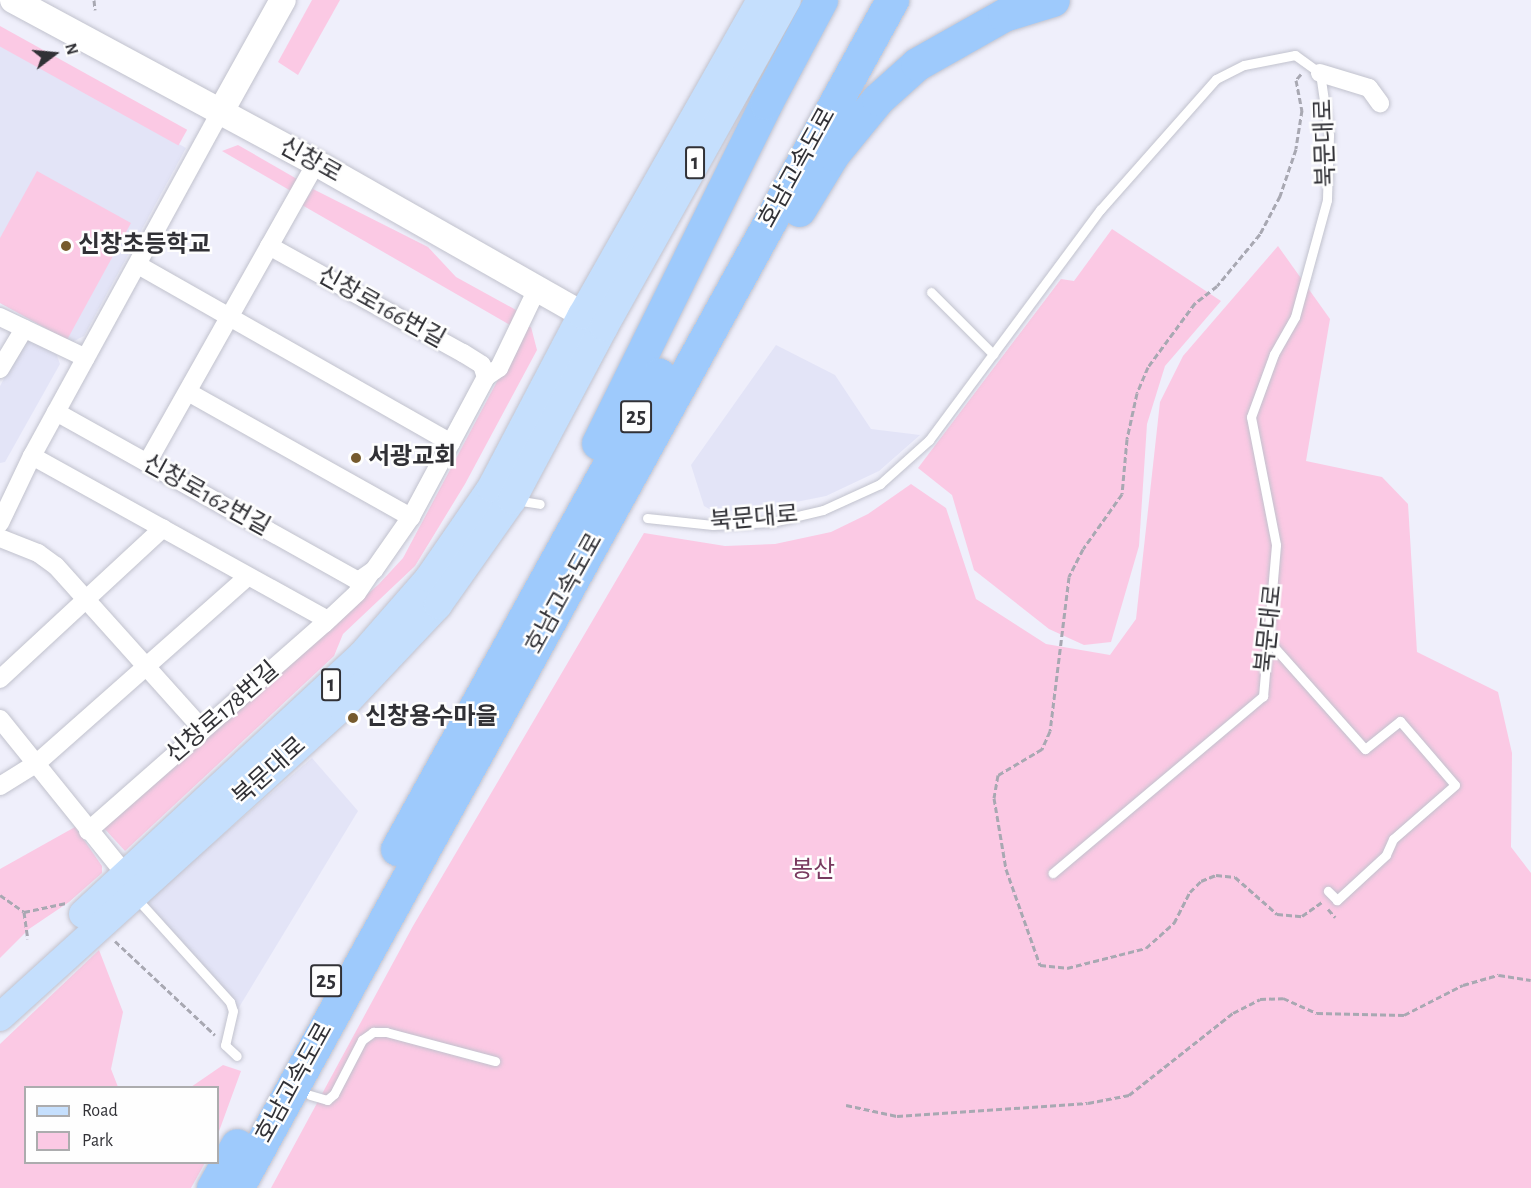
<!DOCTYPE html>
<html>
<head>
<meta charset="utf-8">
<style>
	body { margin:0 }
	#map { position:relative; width:1531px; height:1188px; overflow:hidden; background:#efeffb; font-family:"Alegreya Sans","Noto Sans KR",sans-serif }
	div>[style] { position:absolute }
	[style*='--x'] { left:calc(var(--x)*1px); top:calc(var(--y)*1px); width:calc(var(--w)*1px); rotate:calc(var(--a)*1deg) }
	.built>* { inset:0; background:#e3e4f7 }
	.green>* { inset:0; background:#fbc9e4; transform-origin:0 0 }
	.path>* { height:3px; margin-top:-1.5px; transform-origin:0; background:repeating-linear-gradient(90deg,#a8a8b2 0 6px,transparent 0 9px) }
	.roads { filter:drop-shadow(0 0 2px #c1c2cd) drop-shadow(0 0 2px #c1c2cd) }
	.lane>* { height:9px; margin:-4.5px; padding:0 4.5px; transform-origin:4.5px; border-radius:4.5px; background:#fff }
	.street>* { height:18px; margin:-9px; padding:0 9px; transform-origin:9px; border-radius:9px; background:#fff }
	.secondary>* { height:26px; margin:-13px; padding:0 13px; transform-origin:13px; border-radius:13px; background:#fff }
	.primary>* { height:28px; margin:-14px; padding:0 14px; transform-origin:14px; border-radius:14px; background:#c5dffd }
	.highway>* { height:33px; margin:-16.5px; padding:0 16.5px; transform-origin:16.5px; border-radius:16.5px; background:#9ecafc }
	.dots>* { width:16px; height:16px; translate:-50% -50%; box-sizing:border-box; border:3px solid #fefefe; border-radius:50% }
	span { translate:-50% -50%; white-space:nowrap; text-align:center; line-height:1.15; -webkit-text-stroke:5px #fefefe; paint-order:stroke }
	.shield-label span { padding:2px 4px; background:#fefefe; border:2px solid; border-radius:4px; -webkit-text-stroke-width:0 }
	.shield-label { font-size:22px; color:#313136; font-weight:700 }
	.street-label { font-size:24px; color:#313136 }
	.poi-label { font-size:24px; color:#313136; font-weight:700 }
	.left { translate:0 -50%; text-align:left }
	.park-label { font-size:24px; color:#78395f }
	.legend { position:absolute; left:24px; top:1086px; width:195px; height:78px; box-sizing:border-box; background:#fefefe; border:2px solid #acacae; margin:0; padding:8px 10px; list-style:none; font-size:18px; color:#313136 }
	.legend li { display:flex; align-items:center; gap:12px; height:30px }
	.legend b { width:30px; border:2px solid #acacae }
	.north { position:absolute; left:24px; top:24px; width:60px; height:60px; -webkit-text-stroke:4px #fefefe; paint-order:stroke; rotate:74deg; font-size:16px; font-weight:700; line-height:24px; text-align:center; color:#313136 }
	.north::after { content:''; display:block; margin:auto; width:21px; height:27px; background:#313136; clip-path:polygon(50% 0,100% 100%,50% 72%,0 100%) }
</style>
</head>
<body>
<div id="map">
	<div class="built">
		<div style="clip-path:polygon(0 44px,186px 148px,84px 336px,72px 342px,0 303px)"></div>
		<div style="clip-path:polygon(32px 339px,56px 353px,60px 364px,5px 462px,0 463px,0 386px,24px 342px)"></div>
		<div style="clip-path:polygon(776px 345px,835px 375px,871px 429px,920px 435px,879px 471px,826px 496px,745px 512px,711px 510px,704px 506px,691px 465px)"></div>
		<div style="clip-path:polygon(312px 758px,358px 811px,238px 1009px,146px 901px)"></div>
	</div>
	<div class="green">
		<div style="clip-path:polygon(312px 0,340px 0,298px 75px,278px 62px)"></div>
		<div style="left:0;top:26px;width:214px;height:18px;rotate:29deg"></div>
		<div style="clip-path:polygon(238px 145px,297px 179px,291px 191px,222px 151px)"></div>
		<div style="clip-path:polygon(37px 171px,131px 223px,67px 340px,0 303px,0 238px)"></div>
		<div style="clip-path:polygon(313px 189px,428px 247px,456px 277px,516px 310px,519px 319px,515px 328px,302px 205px)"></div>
		<div style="clip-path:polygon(1112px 229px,1221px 301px,1165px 366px,1147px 424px,1139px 546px,1111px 642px,1084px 645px,1049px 629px,974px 570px,952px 495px,918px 468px,1061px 279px,1074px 281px)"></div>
		<div style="clip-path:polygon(1278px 246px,1330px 319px,1306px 461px,1382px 477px,1408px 504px,1417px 652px,1498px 692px,1512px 753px,1511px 847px,1531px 873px,1531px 1188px,271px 1188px,413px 926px,644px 533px,725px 546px,775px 544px,831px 532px,868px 514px,911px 484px,946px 508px,976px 599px,1046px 644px,1110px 655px,1136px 619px,1160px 402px,1183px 356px)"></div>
		<div style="clip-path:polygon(526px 327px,531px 327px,537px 350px,465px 484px,415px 566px,343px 634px,334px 656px,125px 851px,103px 827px,379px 584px,403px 558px)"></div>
		<div style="clip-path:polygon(75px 827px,102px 866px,102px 873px,69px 902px,29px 929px,0 958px,0 869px)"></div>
		<div style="clip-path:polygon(99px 950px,123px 1012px,111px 1069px,118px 1087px,26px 1088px,26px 1162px,205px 1163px,191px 1188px,0 1188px,0 1044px)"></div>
		<div style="clip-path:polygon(223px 1065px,241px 1071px,218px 1134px,218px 1088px,191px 1087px)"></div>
	</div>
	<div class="path">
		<div style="--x:94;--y:0;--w:10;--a:84"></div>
		<div style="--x:1301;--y:74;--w:8;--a:130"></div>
		<div style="--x:1296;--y:80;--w:31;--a:79"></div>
		<div style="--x:1302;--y:110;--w:39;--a:99"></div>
		<div style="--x:1296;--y:149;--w:50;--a:108.8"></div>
		<div style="--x:1280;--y:196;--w:43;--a:117.8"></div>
		<div style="--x:1260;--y:234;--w:67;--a:129.6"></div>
		<div style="--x:1217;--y:286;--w:28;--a:142"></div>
		<div style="--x:1195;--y:303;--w:79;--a:126.3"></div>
		<div style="--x:1148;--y:367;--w:28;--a:113"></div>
		<div style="--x:1137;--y:393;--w:47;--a:102.3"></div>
		<div style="--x:1127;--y:439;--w:55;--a:95.2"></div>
		<div style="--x:1122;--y:494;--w:67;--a:125.3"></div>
		<div style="--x:1083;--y:549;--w:31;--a:117"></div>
		<div style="--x:1069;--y:577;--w:155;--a:97"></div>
		<div style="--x:1050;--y:731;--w:20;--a:114"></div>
		<div style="--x:1042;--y:749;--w:51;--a:149.4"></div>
		<div style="--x:998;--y:775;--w:23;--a:100"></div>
		<div style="--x:994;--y:798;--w:72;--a:80.4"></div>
		<div style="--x:1006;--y:869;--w:102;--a:70.5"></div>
		<div style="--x:1040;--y:965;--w:27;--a:6"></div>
		<div style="--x:1067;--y:968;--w:81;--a:-14.2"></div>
		<div style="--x:1146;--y:948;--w:38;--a:-42"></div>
		<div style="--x:1174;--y:923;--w:35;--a:-63"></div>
		<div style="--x:1190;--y:892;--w:16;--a:-45"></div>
		<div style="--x:1201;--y:881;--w:16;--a:-22"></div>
		<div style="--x:1216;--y:875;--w:19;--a:6"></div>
		<div style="--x:1235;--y:877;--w:56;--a:41.4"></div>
		<div style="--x:1277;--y:914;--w:25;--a:5"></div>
		<div style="--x:1302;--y:916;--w:24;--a:-35"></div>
		<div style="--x:0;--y:895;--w:29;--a:35"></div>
		<div style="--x:24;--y:912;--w:27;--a:82"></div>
		<div style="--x:1328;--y:909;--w:11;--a:49"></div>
		<div style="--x:24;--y:912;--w:43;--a:-12.1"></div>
		<div style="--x:115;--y:941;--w:137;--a:43.2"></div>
		<div style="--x:846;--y:1105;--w:52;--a:12.2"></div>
		<div style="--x:897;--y:1116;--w:191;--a:-3.9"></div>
		<div style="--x:1088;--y:1103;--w:42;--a:-11"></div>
		<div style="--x:1129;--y:1095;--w:132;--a:-38.3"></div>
		<div style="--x:1233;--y:1013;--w:30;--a:-27"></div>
		<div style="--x:1260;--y:999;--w:23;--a:-2"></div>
		<div style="--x:1283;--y:998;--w:37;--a:24"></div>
		<div style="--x:1317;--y:1013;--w:87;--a:1.3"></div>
		<div style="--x:1404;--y:1015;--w:66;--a:-27"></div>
		<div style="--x:1463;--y:985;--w:37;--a:-16"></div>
		<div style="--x:1499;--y:975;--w:32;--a:9"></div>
	</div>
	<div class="roads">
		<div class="lane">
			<div style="--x:931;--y:292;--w:88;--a:45"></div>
			<div style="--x:515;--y:500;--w:25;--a:9"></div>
			<div style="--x:647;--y:518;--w:66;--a:6.1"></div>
			<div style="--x:713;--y:525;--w:59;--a:-2.9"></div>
			<div style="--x:772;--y:522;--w:52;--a:-13.2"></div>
			<div style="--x:823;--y:510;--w:63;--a:-24.5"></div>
			<div style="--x:880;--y:484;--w:66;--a:-41.9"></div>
			<div style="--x:929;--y:440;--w:287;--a:-53.4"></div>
			<div style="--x:1100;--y:210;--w:175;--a:-48.5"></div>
			<div style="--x:1216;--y:79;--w:31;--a:-27"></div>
			<div style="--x:1244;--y:65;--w:52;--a:-11.1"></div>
			<div style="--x:1295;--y:55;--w:31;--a:36"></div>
			<div style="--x:1320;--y:73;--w:63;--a:81.7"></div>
			<div style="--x:1329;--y:135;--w:65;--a:91.8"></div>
			<div style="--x:1327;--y:200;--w:121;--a:105.3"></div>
			<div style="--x:1295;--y:317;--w:43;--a:119.6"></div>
			<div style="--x:1274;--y:354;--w:67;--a:110.1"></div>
			<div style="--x:1251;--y:417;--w:130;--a:78.9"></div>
			<div style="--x:1276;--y:545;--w:152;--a:94.9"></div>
			<div style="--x:1263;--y:696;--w:275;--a:139.9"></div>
			<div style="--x:1266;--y:638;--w:149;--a:48.3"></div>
			<div style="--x:1365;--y:749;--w:45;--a:-38.7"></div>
			<div style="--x:1400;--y:721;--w:84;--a:49.3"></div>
			<div style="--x:1455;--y:785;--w:82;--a:138.9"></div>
			<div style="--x:1393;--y:839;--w:17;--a:114"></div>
			<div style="--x:1386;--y:855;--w:67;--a:137.4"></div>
			<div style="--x:1337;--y:900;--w:13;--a:-135"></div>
			<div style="--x:137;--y:899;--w:139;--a:47.9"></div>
			<div style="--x:230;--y:1002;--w:9;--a:72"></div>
			<div style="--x:233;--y:1011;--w:35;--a:103"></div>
			<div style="--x:225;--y:1045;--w:16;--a:43"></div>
			<div style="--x:310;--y:1095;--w:18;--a:16"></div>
			<div style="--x:327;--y:1100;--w:9;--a:-41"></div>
			<div style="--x:334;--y:1094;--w:61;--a:-62.6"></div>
			<div style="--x:362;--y:1040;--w:14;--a:-36"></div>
			<div style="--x:373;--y:1032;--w:13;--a:0"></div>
			<div style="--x:386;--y:1032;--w:113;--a:14.9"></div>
		</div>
		<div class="street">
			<div style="--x:1320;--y:73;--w:51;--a:17"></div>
			<div style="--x:1369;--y:88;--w:19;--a:54"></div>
			<div style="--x:269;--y:246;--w:222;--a:28.9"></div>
			<div style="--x:463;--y:353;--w:22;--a:32"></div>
			<div style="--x:482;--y:365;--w:13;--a:72"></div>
			<div style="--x:138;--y:265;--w:360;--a:29.6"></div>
			<div style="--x:0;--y:317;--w:95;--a:25.5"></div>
			<div style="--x:0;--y:369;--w:47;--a:-59"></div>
			<div style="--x:188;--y:392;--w:256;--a:29.3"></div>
			<div style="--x:56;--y:412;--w:344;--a:29.2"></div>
			<div style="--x:356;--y:580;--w:5;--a:-11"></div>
			<div style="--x:361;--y:579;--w:16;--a:-35"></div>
			<div style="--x:374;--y:570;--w:65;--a:-55.1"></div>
			<div style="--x:411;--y:517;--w:159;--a:-61.8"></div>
			<div style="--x:486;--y:377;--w:16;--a:-35"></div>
			<div style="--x:499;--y:368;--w:88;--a:-64.3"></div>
			<div style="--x:32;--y:456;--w:338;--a:29"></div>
			<div style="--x:147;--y:463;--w:344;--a:-60.6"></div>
			<div style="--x:0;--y:523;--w:74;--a:-64.5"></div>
			<div style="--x:32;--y:456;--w:391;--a:-61.3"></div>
			<div style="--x:0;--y:538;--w:41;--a:21.5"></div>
			<div style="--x:38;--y:553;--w:22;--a:36"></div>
			<div style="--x:56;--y:566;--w:220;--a:48.1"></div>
			<div style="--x:0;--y:679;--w:222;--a:-42.8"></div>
			<div style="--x:0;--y:719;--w:186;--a:51.1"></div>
			<div style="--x:0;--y:786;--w:44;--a:-31.9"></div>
			<div style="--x:37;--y:763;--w:281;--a:-41.5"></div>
			<div style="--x:88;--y:831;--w:314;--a:-41.3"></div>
			<div style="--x:324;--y:624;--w:45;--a:-43.2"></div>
			<div style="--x:357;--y:593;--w:23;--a:-56"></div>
		</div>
		<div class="secondary">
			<div style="--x:13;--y:0;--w:344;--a:28.3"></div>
			<div style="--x:316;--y:163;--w:328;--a:29.6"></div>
			<div style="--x:220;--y:113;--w:129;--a:-60.9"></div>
		</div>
		<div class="primary">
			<div style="--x:83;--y:914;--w:379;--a:-42.9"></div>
			<div style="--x:361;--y:656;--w:103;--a:-48.9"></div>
			<div style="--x:429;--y:578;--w:109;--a:-55.4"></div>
			<div style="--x:491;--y:488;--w:195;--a:-62.3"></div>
			<div style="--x:582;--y:315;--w:362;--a:-60.4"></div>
			<div style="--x:0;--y:1017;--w:462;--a:-42.2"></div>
			<div style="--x:342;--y:707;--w:140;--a:-46.7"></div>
			<div style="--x:438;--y:605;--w:128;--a:-54.8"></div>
			<div style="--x:512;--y:500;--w:196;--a:-62"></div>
			<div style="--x:604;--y:327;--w:375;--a:-60.8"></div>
		</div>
		<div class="highway">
			<div style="--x:799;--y:210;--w:66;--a:-58.7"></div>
			<div style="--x:833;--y:154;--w:71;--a:-50.7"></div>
			<div style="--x:878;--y:99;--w:52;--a:-41.9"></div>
			<div style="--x:917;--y:64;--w:100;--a:-29.4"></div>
			<div style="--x:1004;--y:15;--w:51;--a:-17"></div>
			<div style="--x:598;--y:443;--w:379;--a:-63.7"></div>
			<div style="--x:766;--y:103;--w:117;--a:-61.9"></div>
			<div style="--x:397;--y:849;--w:542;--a:-61.12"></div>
			<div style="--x:213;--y:1188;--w:49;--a:-60.8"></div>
			<div style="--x:237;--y:1188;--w:1357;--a:-61.13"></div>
		</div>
	</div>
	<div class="dots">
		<div style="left:66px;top:246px;background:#765a2d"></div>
		<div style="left:356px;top:458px;background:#765a2d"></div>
		<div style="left:353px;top:718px;background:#765a2d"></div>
	</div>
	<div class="shield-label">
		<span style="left:695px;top:163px">1</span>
		<span style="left:636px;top:417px">25</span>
		<span style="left:331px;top:685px">1</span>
		<span style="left:326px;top:981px">25</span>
	</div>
	<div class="street-label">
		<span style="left:1326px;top:143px;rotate:-92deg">북문대로</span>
		<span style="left:310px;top:161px;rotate:29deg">신창로</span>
		<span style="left:798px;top:168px;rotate:-61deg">호남고속도로</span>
		<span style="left:381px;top:308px;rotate:29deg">신창로166번길</span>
		<span style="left:206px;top:496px;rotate:29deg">신창로162번길</span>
		<span style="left:754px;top:519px;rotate:-5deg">북문대로</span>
		<span style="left:565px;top:594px;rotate:-61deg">호남고속도로</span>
		<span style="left:1270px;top:629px;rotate:-84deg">북문대로</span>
		<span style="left:223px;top:713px;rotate:-41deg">신창로178번길</span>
		<span style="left:270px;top:772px;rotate:-42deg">북문대로</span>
		<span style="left:295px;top:1083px;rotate:-61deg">호남고속도로</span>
	</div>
	<div class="poi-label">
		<span class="left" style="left:78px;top:246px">신창초등학교</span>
		<span class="left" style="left:368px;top:458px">서광교회</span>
		<span class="left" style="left:365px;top:718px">신창용수마을</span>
	</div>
	<div class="park-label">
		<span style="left:813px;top:871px">봉산</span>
	</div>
	<ul class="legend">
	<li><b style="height:8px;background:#c5dffd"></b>Road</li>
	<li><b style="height:16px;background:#fbc9e4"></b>Park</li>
	</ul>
	<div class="north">N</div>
</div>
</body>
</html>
